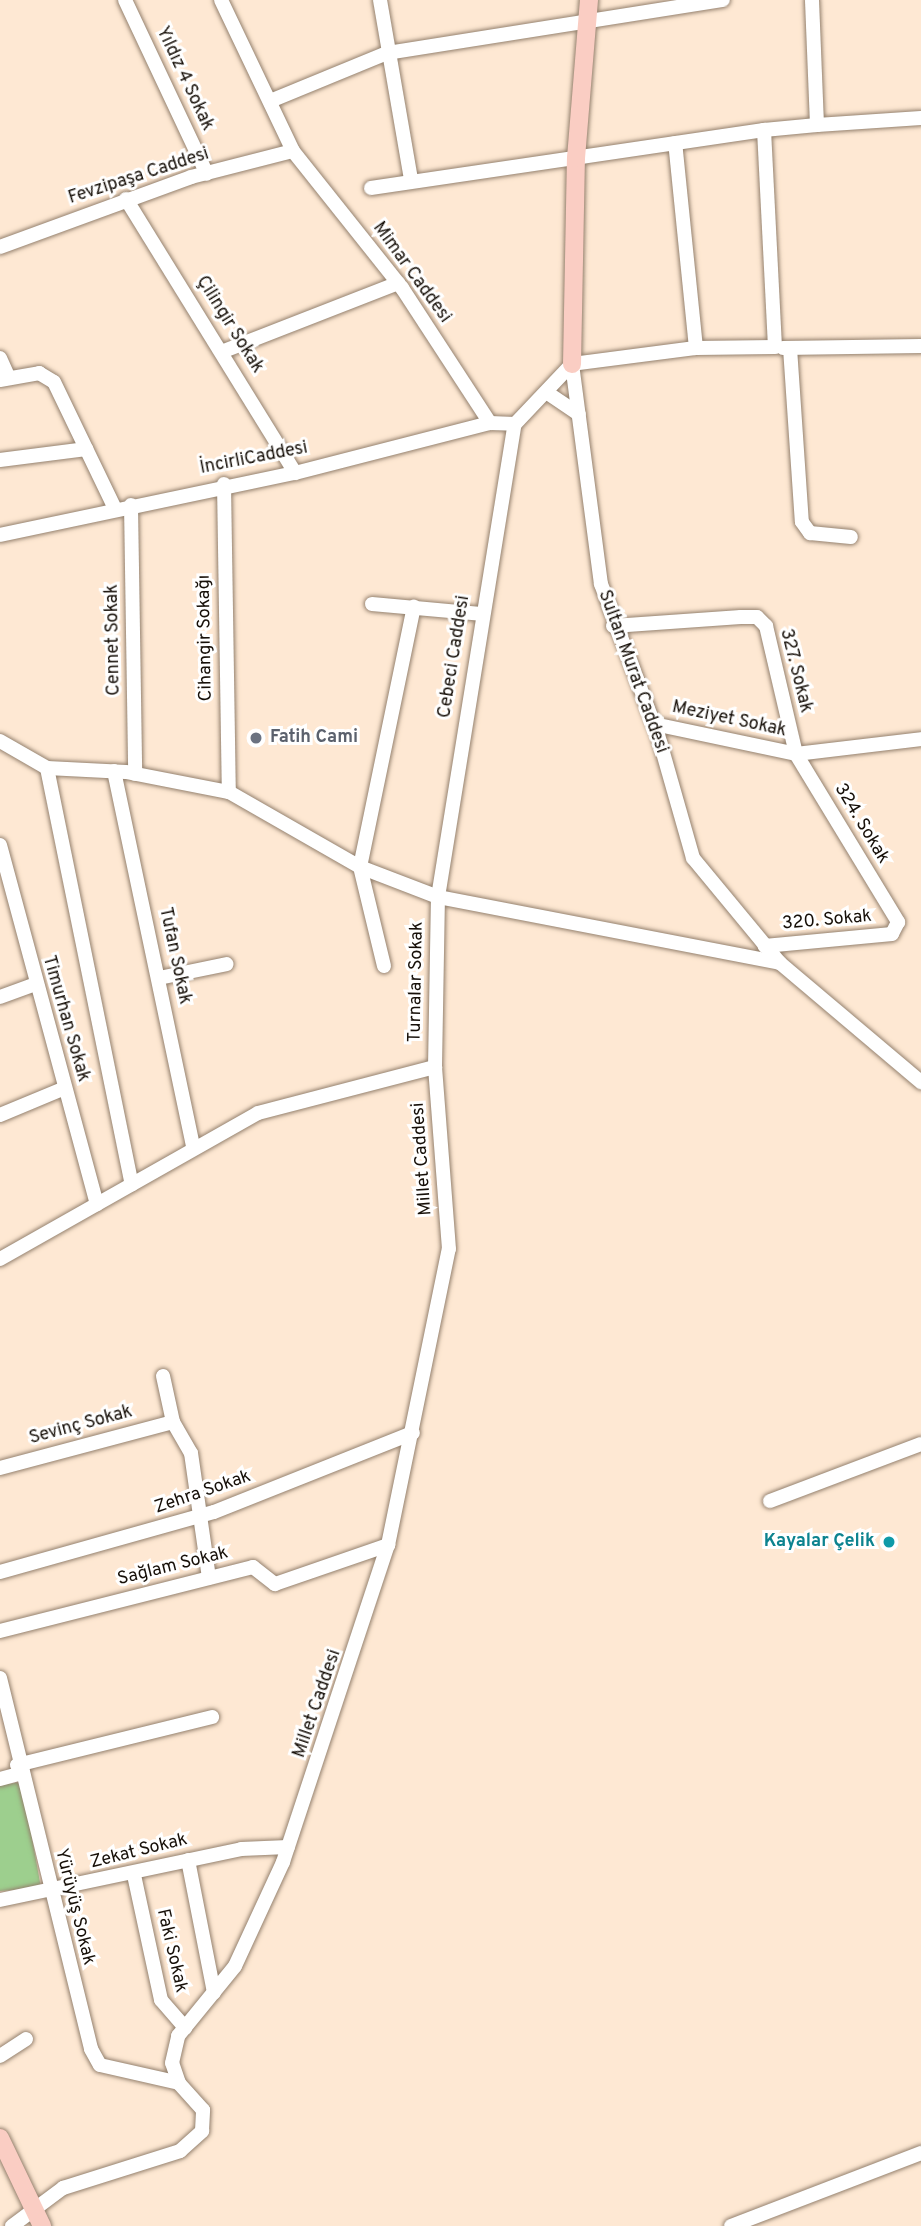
<!DOCTYPE html>
<html>
<head>
<meta charset="utf-8">
<style>
	body { margin:0 }
	#map { position:relative; width:921px; height:2226px; overflow:hidden; background:#fee8d3; font-family:Overpass,sans-serif }
	div>[style] { position:absolute }
	[style*='--x'] { left:calc(var(--x)*1px); top:calc(var(--y)*1px); width:calc(var(--w)*1px); rotate:calc(var(--a)*1deg) }
	.green>* { inset:0; background:#9dcf8e }
	.roads { filter:drop-shadow(0 0 2px #94816e) drop-shadow(0 0 2px #94816e) }
	.minor>* { height:14px; margin:-7px; padding:0 7px; transform-origin:7px; border-radius:7px; background:#fff }
	.major>* { height:18px; margin:-9px; padding:0 9px; transform-origin:9px; border-radius:9px; background:#facdc3 }
	.dots>* { width:19px; height:19px; translate:-50% -50%; box-sizing:border-box; border:4px solid #fff; border-radius:50% }
	span { translate:-50% -50%; white-space:nowrap; text-align:center; line-height:1.15; -webkit-text-stroke:6px #fff; paint-order:stroke }
	.street-label { font-size:18px; color:#160f08 }
	.worship-label { font-size:18px; color:#5b616d; font-weight:700 }
	.left { translate:0 -50%; text-align:left }
	.culture-label { font-size:18px; color:#0d838f; font-weight:700 }
	.right { translate:-100% -50%; text-align:right }
</style>
</head>
<body>
<div id="map">
	<div class="green">
		<div style="clip-path:polygon(22px 1782px,41px 1888px,0 1891px,0 1785px)"></div>
	</div>
	<div class="roads">
		<div class="minor">
			<div style="--x:125;--y:0;--w:192;--a:64.8"></div>
			<div style="--x:221;--y:0;--w:167;--a:64.5"></div>
			<div style="--x:293;--y:151;--w:175;--a:51.5"></div>
			<div style="--x:402;--y:288;--w:161;--a:56.9"></div>
			<div style="--x:380;--y:0;--w:182;--a:80.2"></div>
			<div style="--x:270;--y:101;--w:126;--a:-22.3"></div>
			<div style="--x:387;--y:53;--w:340;--a:-9"></div>
			<div style="--x:817;--y:125;--w:104;--a:-3.9"></div>
			<div style="--x:764;--y:130;--w:53;--a:-5.4"></div>
			<div style="--x:817;--y:125;--w:125;--a:-92.3"></div>
			<div style="--x:371;--y:188;--w:397;--a:-8.4"></div>
			<div style="--x:764;--y:130;--w:217;--a:87.1"></div>
			<div style="--x:775;--y:347;--w:79;--a:179.3"></div>
			<div style="--x:126;--y:199;--w:322;--a:58.3"></div>
			<div style="--x:0;--y:247;--w:203;--a:-20.1"></div>
			<div style="--x:191;--y:177;--w:105;--a:-14.3"></div>
			<div style="--x:783;--y:348;--w:138;--a:-0.8"></div>
			<div style="--x:790;--y:348;--w:174;--a:86.1"></div>
			<div style="--x:802;--y:522;--w:14;--a:54"></div>
			<div style="--x:810;--y:533;--w:41;--a:5.6"></div>
			<div style="--x:224;--y:351;--w:187;--a:-21.3"></div>
			<div style="--x:0;--y:358;--w:22;--a:66"></div>
			<div style="--x:572;--y:364;--w:222;--a:82.5"></div>
			<div style="--x:601;--y:584;--w:161;--a:69.3"></div>
			<div style="--x:658;--y:735;--w:128;--a:74.1"></div>
			<div style="--x:693;--y:858;--w:136;--a:50.4"></div>
			<div style="--x:780;--y:963;--w:185;--a:40.2"></div>
			<div style="--x:0;--y:380;--w:40;--a:-10"></div>
			<div style="--x:39;--y:373;--w:17;--a:31"></div>
			<div style="--x:54;--y:382;--w:141;--a:64.3"></div>
			<div style="--x:549;--y:394;--w:36;--a:34"></div>
			<div style="--x:515;--y:424;--w:83;--a:-46.5"></div>
			<div style="--x:572;--y:364;--w:125;--a:-7.4"></div>
			<div style="--x:696;--y:348;--w:206;--a:-95.8"></div>
			<div style="--x:0;--y:460;--w:87;--a:-7.3"></div>
			<div style="--x:224;--y:484;--w:308;--a:89.1"></div>
			<div style="--x:131;--y:505;--w:269;--a:89.1"></div>
			<div style="--x:0;--y:535;--w:301;--a:-11.9"></div>
			<div style="--x:295;--y:473;--w:201;--a:-14.4"></div>
			<div style="--x:490;--y:423;--w:25;--a:2"></div>
			<div style="--x:372;--y:604;--w:109;--a:5.2"></div>
			<div style="--x:613;--y:626;--w:128;--a:-4"></div>
			<div style="--x:741;--y:617;--w:16;--a:0"></div>
			<div style="--x:757;--y:617;--w:13;--a:45"></div>
			<div style="--x:766;--y:626;--w:131;--a:76.8"></div>
			<div style="--x:796;--y:754;--w:197;--a:58.7"></div>
			<div style="--x:898;--y:922;--w:13;--a:117"></div>
			<div style="--x:892;--y:934;--w:128;--a:174.6"></div>
			<div style="--x:654;--y:724;--w:145;--a:11.9"></div>
			<div style="--x:796;--y:754;--w:126;--a:-6.8"></div>
			<div style="--x:0;--y:741;--w:54;--a:29.9"></div>
			<div style="--x:47;--y:768;--w:79;--a:2.9"></div>
			<div style="--x:126;--y:772;--w:105;--a:11"></div>
			<div style="--x:229;--y:792;--w:151;--a:29.8"></div>
			<div style="--x:360;--y:867;--w:84;--a:21"></div>
			<div style="--x:438;--y:897;--w:348;--a:10.9"></div>
			<div style="--x:47;--y:768;--w:425;--a:78.5"></div>
			<div style="--x:114;--y:771;--w:386;--a:78.1"></div>
			<div style="--x:0;--y:845;--w:372;--a:74.9"></div>
			<div style="--x:384;--y:966;--w:102;--a:-103.6"></div>
			<div style="--x:360;--y:867;--w:266;--a:-78.3"></div>
			<div style="--x:159;--y:978;--w:69;--a:-11.6"></div>
			<div style="--x:0;--y:997;--w:35;--a:-20"></div>
			<div style="--x:0;--y:1115;--w:70;--a:-22.6"></div>
			<div style="--x:0;--y:1259;--w:296;--a:-29.5"></div>
			<div style="--x:258;--y:1113;--w:183;--a:-14.6"></div>
			<div style="--x:163;--y:1376;--w:47;--a:77.7"></div>
			<div style="--x:173;--y:1422;--w:36;--a:60"></div>
			<div style="--x:191;--y:1453;--w:126;--a:81.8"></div>
			<div style="--x:0;--y:1468;--w:179;--a:-14.9"></div>
			<div style="--x:770;--y:1501;--w:161;--a:-20.7"></div>
			<div style="--x:0;--y:1572;--w:222;--a:-15.7"></div>
			<div style="--x:214;--y:1512;--w:214;--a:-21.7"></div>
			<div style="--x:0;--y:1631;--w:261;--a:-14.2"></div>
			<div style="--x:253;--y:1567;--w:28;--a:38"></div>
			<div style="--x:275;--y:1584;--w:120;--a:-19"></div>
			<div style="--x:0;--y:1678;--w:382;--a:76.2"></div>
			<div style="--x:91;--y:2049;--w:18;--a:61"></div>
			<div style="--x:100;--y:2065;--w:81;--a:12.8"></div>
			<div style="--x:17;--y:1765;--w:201;--a:-13.8"></div>
			<div style="--x:0;--y:1779;--w:24;--a:-15"></div>
			<div style="--x:188;--y:1860;--w:135;--a:78.9"></div>
			<div style="--x:134;--y:1875;--w:128;--a:77.8"></div>
			<div style="--x:161;--y:2000;--w:37;--a:49"></div>
			<div style="--x:0;--y:1900;--w:246;--a:-11.9"></div>
			<div style="--x:241;--y:1849;--w:47;--a:-2.4"></div>
			<div style="--x:0;--y:2056;--w:31;--a:-33"></div>
			<div style="--x:12;--y:2226;--w:64;--a:-36.7"></div>
			<div style="--x:63;--y:2188;--w:123;--a:-17.5"></div>
			<div style="--x:180;--y:2151;--w:30;--a:-42"></div>
			<div style="--x:202;--y:2131;--w:21;--a:-87"></div>
			<div style="--x:203;--y:2110;--w:36;--a:-132"></div>
			<div style="--x:179;--y:2083;--w:21;--a:-109"></div>
			<div style="--x:172;--y:2063;--w:28;--a:-77"></div>
			<div style="--x:178;--y:2036;--w:90;--a:-50.8"></div>
			<div style="--x:235;--y:1966;--w:115;--a:-65.2"></div>
			<div style="--x:283;--y:1862;--w:334;--a:-71.7"></div>
			<div style="--x:388;--y:1545;--w:302;--a:-78.4"></div>
			<div style="--x:449;--y:1249;--w:183;--a:-94.4"></div>
			<div style="--x:435;--y:1067;--w:170;--a:-89"></div>
			<div style="--x:438;--y:897;--w:479;--a:-80.8"></div>
			<div style="--x:731;--y:2226;--w:204;--a:-21"></div>
		</div>
		<div class="major">
			<div style="--x:572;--y:364;--w:206;--a:-88.9"></div>
			<div style="--x:576;--y:158;--w:159;--a:-85.3"></div>
			<div style="--x:0;--y:2138;--w:98;--a:64.5"></div>
		</div>
	</div>
	<div class="dots">
		<div style="left:256px;top:738px;background:#6b7280"></div>
		<div style="left:889px;top:1542px;background:#0f9aa8"></div>
	</div>
	<div class="street-label">
		<span style="left:184px;top:79px;rotate:65deg">Yıldız 4 Sokak</span>
		<span style="left:139px;top:177px;rotate:-18deg">Fevzipaşa Caddesi</span>
		<span style="left:411px;top:273px;rotate:54deg">Mimar Caddesi</span>
		<span style="left:229px;top:325px;rotate:58deg">Çilingir Sokak</span>
		<span style="left:254px;top:459px;rotate:-11deg">İncirliCaddesi</span>
		<span style="left:206px;top:638px;rotate:-91deg">Cihangir Sokağı</span>
		<span style="left:114px;top:640px;rotate:-91deg">Cennet Sokak</span>
		<span style="left:455px;top:657px;rotate:-81deg">Cebeci Caddesi</span>
		<span style="left:795px;top:671px;rotate:76deg">327. Sokak</span>
		<span style="left:632px;top:672px;rotate:70deg">Sultan Murat Caddesi</span>
		<span style="left:729px;top:720px;rotate:12deg">Meziyet Sokak</span>
		<span style="left:861px;top:824px;rotate:59deg">324. Sokak</span>
		<span style="left:827px;top:921px;rotate:-5deg">320. Sokak</span>
		<span style="left:174px;top:956px;rotate:78deg">Tufan Sokak</span>
		<span style="left:417px;top:982px;rotate:-89deg">Turnalar Sokak</span>
		<span style="left:65px;top:1019px;rotate:74deg">Timurhan Sokak</span>
		<span style="left:423px;top:1159px;rotate:-94deg">Millet Caddesi</span>
		<span style="left:81px;top:1426px;rotate:-15deg">Sevinç Sokak</span>
		<span style="left:203px;top:1493px;rotate:-19deg">Zehra Sokak</span>
		<span style="left:173px;top:1567px;rotate:-14deg">Sağlam Sokak</span>
		<span style="left:318px;top:1704px;rotate:-71deg">Millet Caddesi</span>
		<span style="left:139px;top:1852px;rotate:-14deg">Zekat Sokak</span>
		<span style="left:74px;top:1907px;rotate:76deg">Yürüyüş Sokak</span>
		<span style="left:171px;top:1951px;rotate:77deg">Faki Sokak</span>
	</div>
	<div class="worship-label">
		<span class="left" style="left:270px;top:738px">Fatih Cami</span>
	</div>
	<div class="culture-label">
		<span class="right" style="left:875px;top:1542px">Kayalar Çelik</span>
	</div>
</div>
</body>
</html>
